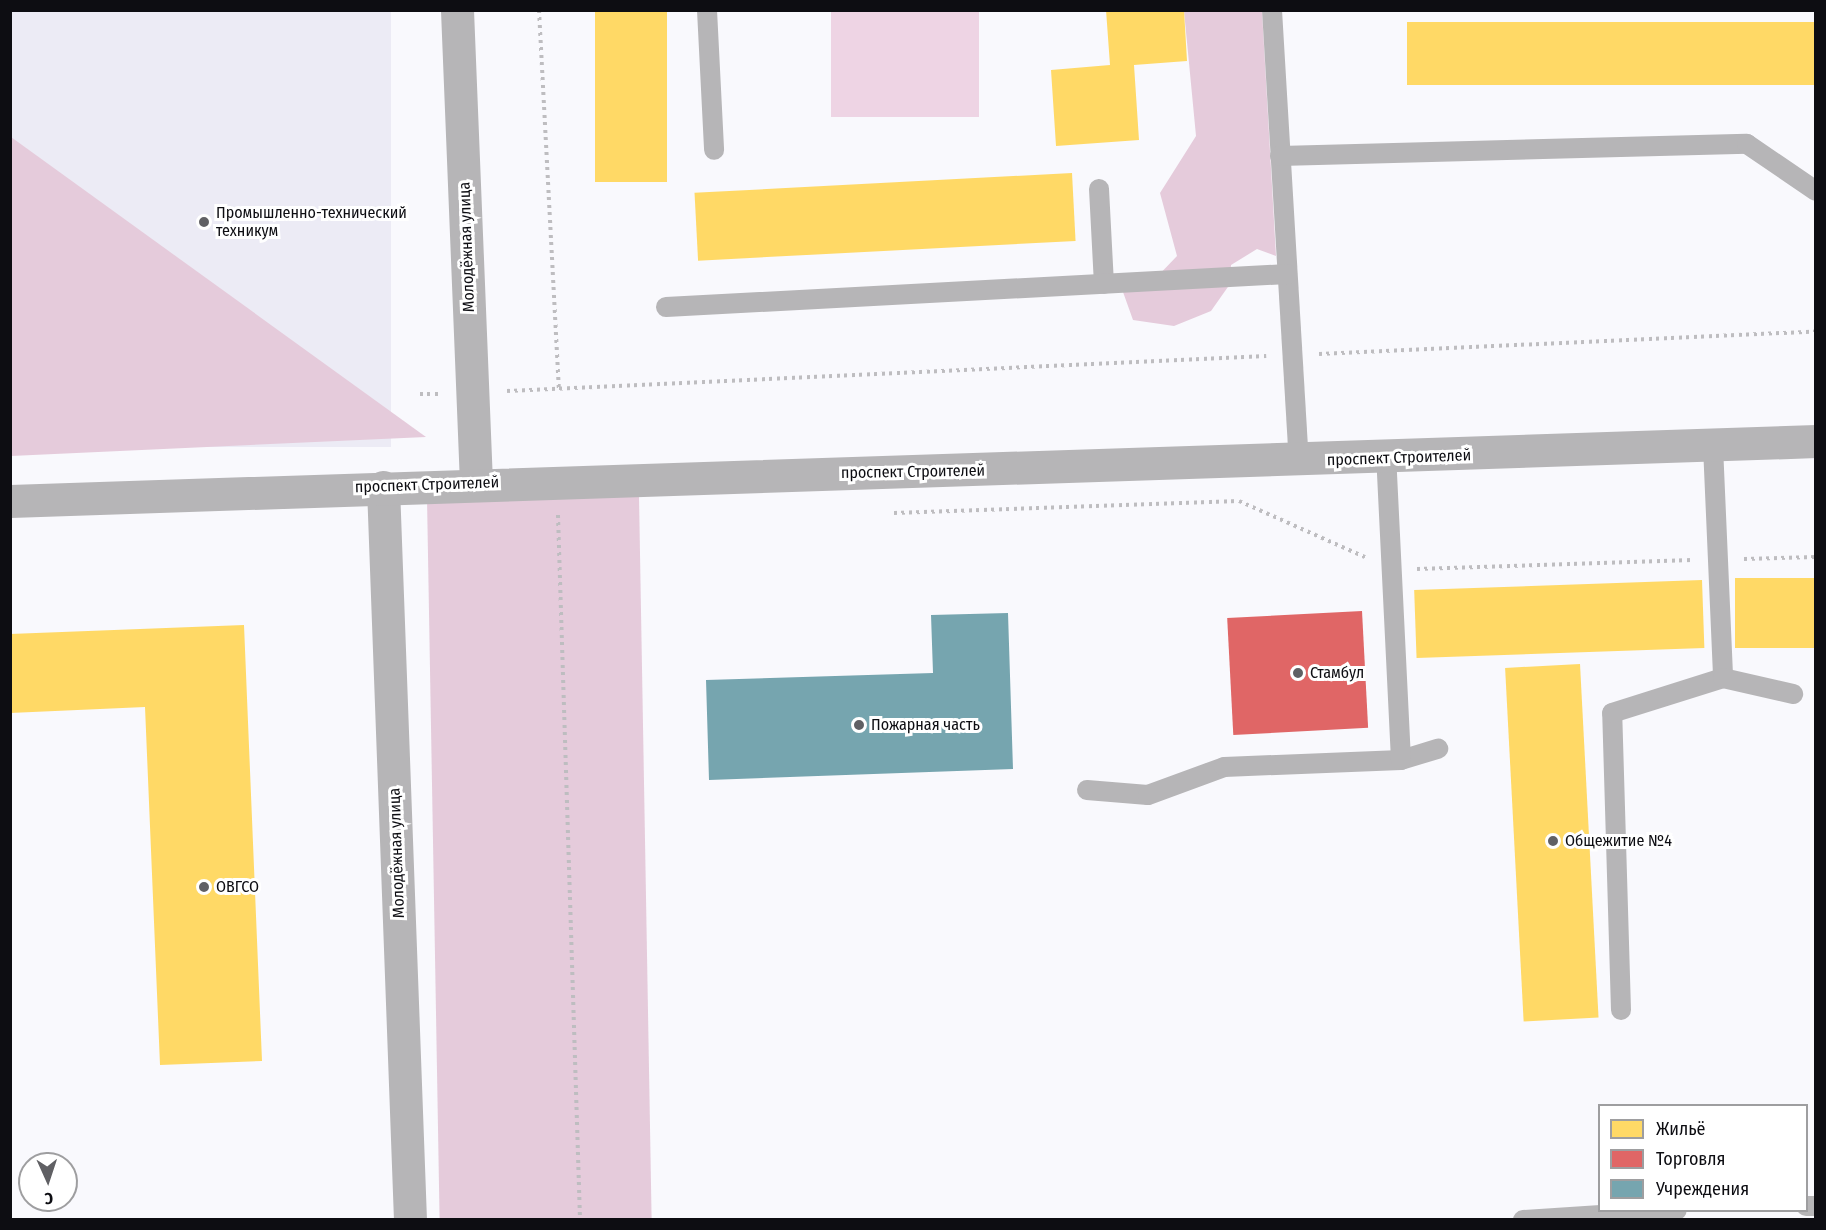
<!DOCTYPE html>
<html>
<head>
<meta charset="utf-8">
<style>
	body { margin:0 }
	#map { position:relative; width:1826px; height:1230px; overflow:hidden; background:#f9f9fd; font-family:"Fira Sans Condensed",sans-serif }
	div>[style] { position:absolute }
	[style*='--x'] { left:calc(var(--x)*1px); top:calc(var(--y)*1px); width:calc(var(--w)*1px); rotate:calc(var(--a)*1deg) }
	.built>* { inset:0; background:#ecebf5; transform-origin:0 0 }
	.green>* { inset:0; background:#eed4e4; transform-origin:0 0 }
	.forest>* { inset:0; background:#e5cbdb; transform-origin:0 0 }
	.homes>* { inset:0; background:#ffd966; transform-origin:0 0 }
	.shops>* { inset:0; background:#e06666; transform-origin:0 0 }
	.public>* { inset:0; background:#76a5af }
	.path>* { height:4px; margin-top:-2px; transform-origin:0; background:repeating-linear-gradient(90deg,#bebdc0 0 3px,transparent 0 7.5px) }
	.service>* { height:20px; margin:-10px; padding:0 10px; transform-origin:10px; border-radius:10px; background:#b6b5b7 }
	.minor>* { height:33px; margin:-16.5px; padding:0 16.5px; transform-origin:16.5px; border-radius:16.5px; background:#b6b5b7 }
	.tertiary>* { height:33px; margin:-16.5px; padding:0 16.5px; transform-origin:16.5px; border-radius:16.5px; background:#b6b5b7 }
	.dots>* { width:16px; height:16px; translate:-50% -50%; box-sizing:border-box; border:3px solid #fff; border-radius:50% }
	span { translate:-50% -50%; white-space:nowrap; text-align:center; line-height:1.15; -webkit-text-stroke:6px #fff; paint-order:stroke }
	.poi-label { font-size:16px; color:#0d0d12 }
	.left { translate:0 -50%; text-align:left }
	.street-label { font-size:16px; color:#0d0d12 }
	.frame { position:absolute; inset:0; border:12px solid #0d0d12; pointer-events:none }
	.legend { position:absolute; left:1598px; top:1104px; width:210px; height:108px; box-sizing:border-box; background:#fff; border:2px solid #9e9ea0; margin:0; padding:8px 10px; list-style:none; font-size:18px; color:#0d0d12 }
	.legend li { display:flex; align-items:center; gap:12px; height:30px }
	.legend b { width:30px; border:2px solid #9e9ea0 }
	.north { position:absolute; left:18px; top:1152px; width:60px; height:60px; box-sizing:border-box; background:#fff; border:2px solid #9e9ea0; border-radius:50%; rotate:177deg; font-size:16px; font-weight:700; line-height:24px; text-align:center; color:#0d0d12 }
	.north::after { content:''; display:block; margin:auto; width:21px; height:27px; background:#606064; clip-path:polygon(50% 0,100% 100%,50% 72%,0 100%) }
</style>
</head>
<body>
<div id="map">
	<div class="built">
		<div style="left:10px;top:11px;width:381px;height:436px"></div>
	</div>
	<div class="green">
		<div style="left:831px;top:11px;width:148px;height:106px"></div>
	</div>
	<div class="forest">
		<div style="clip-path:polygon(1184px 11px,1262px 11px,1276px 256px,1257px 249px,1231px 265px,1230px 284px,1211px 311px,1174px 326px,1133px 320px,1123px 292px,1153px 281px,1177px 256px,1160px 193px,1196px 136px)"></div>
		<div style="clip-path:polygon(10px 137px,11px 137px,426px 437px,11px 456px)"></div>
		<div style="left:639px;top:496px;width:723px;height:212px;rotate:89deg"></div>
	</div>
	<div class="homes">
		<div style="left:595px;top:10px;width:72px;height:172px"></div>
		<div style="clip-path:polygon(1106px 10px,1184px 10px,1187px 61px,1134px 65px,1139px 140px,1056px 146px,1051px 70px,1110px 65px)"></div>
		<div style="left:1816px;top:22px;width:63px;height:409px;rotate:90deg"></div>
		<div style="left:1072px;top:173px;width:68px;height:378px;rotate:87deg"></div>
		<div style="left:1816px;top:578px;width:70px;height:81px;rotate:90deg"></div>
		<div style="left:1702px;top:580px;width:68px;height:288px;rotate:88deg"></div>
		<div style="clip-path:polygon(244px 625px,262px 1061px,160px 1065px,145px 707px,10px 713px,10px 634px)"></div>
		<div style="left:1580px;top:664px;width:354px;height:75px;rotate:87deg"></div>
	</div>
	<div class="shops">
		<div style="left:1362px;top:611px;width:117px;height:135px;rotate:87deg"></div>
	</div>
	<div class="public">
		<div style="clip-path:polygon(1008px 613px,1013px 769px,709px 780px,706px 680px,933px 673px,931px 615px)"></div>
	</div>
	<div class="path">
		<div style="--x:539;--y:10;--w:380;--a:87"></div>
		<div style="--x:1319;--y:354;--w:498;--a:-2.6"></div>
		<div style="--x:507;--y:391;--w:760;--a:-2.64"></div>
		<div style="--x:420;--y:394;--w:19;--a:0"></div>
		<div style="--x:894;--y:513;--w:345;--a:-2"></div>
		<div style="--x:1239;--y:501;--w:138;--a:24"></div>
		<div style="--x:558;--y:515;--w:705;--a:88.21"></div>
		<div style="--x:1744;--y:559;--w:72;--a:-1.6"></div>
		<div style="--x:1417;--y:569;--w:275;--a:-1.9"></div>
	</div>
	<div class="service">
		<div style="--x:707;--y:10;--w:140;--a:87.1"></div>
		<div style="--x:1272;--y:10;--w:453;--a:86.6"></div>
		<div style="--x:1280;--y:156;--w:467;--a:-1.5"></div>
		<div style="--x:1747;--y:144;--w:83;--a:34.3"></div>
		<div style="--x:1099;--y:189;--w:95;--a:87"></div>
		<div style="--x:666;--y:307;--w:622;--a:-3.04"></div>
		<div style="--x:1713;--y:446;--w:232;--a:87.5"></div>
		<div style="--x:1401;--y:760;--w:39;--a:-17"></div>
		<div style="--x:1087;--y:790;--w:61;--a:4.7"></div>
		<div style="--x:1148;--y:795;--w:81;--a:-20.2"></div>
		<div style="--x:1224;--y:767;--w:177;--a:-2.3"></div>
		<div style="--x:1401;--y:760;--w:302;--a:-92.8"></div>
		<div style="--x:1621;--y:1010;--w:297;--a:-91.7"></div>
		<div style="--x:1612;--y:713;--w:116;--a:-17.5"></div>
		<div style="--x:1723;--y:678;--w:72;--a:12.9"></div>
		<div style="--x:1806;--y:1206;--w:10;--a:0"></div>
		<div style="--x:1523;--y:1220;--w:154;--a:-3.7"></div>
	</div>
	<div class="minor">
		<div style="--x:383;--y:487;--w:733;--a:87.89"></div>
	</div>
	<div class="tertiary">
		<div style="--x:457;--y:10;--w:473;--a:87.7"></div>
		<div style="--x:10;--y:501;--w:1807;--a:-1.9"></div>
	</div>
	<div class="dots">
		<div style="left:204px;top:222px;background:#606064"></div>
		<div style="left:1298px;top:673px;background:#606064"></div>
		<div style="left:859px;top:725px;background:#606064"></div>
		<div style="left:1553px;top:841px;background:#606064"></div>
		<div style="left:204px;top:887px;background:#606064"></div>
	</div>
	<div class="poi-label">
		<span class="left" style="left:216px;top:222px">Промышленно-технический<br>техникум</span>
		<span class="left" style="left:1310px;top:673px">Стамбул</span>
		<span class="left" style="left:871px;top:725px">Пожарная часть</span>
		<span class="left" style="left:1565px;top:841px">Общежитие №4</span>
		<span class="left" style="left:216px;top:887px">ОВГСО</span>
	</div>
	<div class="street-label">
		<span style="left:467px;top:247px;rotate:-92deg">Молодёжная улица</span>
		<span style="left:1399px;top:458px;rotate:-2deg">проспект Строителей</span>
		<span style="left:913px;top:472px;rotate:-1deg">проспект Строителей</span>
		<span style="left:427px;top:485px;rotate:-2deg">проспект Строителей</span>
		<span style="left:397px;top:853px;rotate:-92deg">Молодёжная улица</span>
	</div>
	<div class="frame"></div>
	<ul class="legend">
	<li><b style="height:16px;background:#ffd966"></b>Жильё</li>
	<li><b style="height:16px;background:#e06666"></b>Торговля</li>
	<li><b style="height:16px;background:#76a5af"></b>Учреждения</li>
	</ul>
	<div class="north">С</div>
</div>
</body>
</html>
